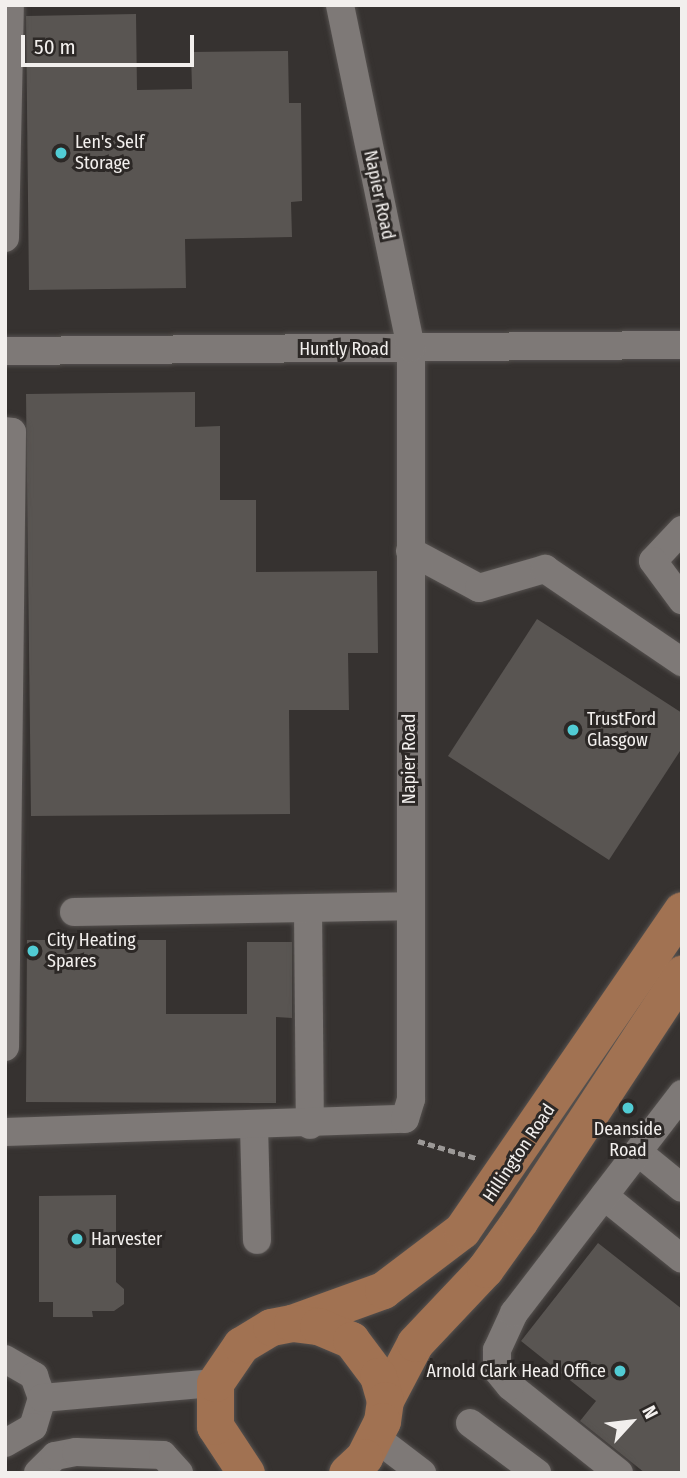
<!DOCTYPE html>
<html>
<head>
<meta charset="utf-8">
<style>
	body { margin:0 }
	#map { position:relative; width:687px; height:1478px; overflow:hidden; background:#363230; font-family:"Fira Sans Condensed",sans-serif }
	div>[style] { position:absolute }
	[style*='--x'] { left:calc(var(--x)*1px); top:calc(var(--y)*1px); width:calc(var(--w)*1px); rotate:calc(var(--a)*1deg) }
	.building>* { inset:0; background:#595552 }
	.path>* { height:4.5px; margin-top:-2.25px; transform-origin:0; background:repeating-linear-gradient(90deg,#9c9997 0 7px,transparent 0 10.5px) }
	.roads { filter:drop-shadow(0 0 2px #55514f) drop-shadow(0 0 2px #55514f) }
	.minor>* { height:28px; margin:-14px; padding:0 14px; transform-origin:14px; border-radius:14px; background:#7e7977 }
	.major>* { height:37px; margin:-18.5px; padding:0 18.5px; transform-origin:18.5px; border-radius:18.5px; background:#a17252 }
	.dots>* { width:19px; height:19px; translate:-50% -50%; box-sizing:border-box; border:4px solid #2c2826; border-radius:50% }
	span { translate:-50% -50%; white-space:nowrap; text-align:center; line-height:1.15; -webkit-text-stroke:6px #2c2826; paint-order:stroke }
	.poi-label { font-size:18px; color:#f2efed }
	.left { translate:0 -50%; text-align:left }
	.right { translate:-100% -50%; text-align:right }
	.street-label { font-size:18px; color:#f2efed }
	.frame { position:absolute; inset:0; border:7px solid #f2efed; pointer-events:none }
	.north { position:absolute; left:596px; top:1387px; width:70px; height:70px; -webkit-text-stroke:5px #2c2826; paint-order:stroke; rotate:63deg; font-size:19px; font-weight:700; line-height:28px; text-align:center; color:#f2efed }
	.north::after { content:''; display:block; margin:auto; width:24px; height:32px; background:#f2efed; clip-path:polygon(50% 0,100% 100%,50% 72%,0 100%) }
	.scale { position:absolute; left:21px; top:35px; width:173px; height:32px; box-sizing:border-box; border:4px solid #f2efed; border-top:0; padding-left:9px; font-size:21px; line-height:24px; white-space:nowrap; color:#f2efed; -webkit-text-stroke:5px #2c2826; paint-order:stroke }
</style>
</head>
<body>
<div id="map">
	<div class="building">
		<div style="clip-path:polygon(136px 14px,137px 90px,192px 89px,191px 52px,288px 51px,289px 103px,301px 103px,302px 201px,291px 202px,292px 237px,185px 239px,186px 288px,29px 290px,26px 16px)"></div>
		<div style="clip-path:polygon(195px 392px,195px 427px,220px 426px,220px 500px,256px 500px,256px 572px,377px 571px,378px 653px,348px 653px,349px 710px,289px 710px,290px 814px,31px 816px,26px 394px)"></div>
		<div style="clip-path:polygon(537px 619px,682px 713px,682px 748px,609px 860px,448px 756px)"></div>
		<div style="clip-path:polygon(27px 940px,166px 940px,166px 1014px,247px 1014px,247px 942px,292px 942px,292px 1018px,276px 1017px,276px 1103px,26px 1102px)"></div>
		<div style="clip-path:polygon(116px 1195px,116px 1282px,124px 1289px,124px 1304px,114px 1311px,92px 1311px,93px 1317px,53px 1317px,53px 1302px,39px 1302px,39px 1196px)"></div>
		<div style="clip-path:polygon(598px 1243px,682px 1309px,682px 1473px,645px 1473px,580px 1421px,596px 1401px,521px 1341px)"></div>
	</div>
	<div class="path">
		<div style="--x:418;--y:1141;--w:60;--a:16.3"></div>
	</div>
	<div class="roads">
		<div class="minor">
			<div style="--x:5;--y:238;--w:233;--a:-88.8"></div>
			<div style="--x:5;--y:351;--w:677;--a:-0.51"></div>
			<div style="--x:5;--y:431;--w:7;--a:8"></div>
			<div style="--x:12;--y:432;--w:615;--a:90.65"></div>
			<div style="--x:682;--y:530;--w:42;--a:133.1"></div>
			<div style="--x:653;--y:561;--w:49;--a:53.4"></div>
			<div style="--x:410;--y:551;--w:78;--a:28.2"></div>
			<div style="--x:479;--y:588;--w:69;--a:-16.1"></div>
			<div style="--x:545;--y:569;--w:166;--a:34.2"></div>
			<div style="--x:308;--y:908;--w:217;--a:89.5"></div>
			<div style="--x:74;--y:912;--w:334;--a:-1"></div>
			<div style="--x:254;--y:1126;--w:114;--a:88.5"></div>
			<div style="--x:5;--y:1132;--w:400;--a:-1.9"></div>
			<div style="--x:405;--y:1119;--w:21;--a:-73"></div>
			<div style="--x:411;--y:1099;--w:751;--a:-90"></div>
			<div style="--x:411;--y:348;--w:350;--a:-101.7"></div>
			<div style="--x:638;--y:1152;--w:57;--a:39.3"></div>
			<div style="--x:604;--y:1196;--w:100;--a:38.9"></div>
			<div style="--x:5;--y:1359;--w:34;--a:30"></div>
			<div style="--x:34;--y:1376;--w:23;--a:70"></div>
			<div style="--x:42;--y:1398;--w:30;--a:107"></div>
			<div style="--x:33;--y:1427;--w:32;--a:150"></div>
			<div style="--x:42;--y:1398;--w:174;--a:-5"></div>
			<div style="--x:470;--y:1423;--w:84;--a:36.7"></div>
			<div style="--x:376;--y:1438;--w:58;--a:37.3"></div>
			<div style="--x:38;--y:1473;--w:24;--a:-45"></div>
			<div style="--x:55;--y:1456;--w:21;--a:-11"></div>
			<div style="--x:76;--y:1452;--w:87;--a:2"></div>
			<div style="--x:163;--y:1455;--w:24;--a:48"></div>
			<div style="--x:619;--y:1473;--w:139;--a:-141.4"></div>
			<div style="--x:510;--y:1386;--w:21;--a:-129"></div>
			<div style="--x:497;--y:1370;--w:20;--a:-90"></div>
			<div style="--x:497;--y:1350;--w:41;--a:-65.3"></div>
			<div style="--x:514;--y:1313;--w:276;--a:-52.5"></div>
		</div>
		<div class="major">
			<div style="--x:292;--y:1323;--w:97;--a:-19.9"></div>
			<div style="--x:383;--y:1290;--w:99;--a:-37.2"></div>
			<div style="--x:462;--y:1230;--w:388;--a:-55.5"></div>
			<div style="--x:385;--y:1400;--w:64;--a:-62.2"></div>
			<div style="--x:415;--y:1343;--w:102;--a:-46.6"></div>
			<div style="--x:485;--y:1269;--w:60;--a:-54.5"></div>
			<div style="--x:520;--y:1220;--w:295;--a:-56.7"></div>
			<div style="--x:246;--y:1473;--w:56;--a:-123.4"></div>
			<div style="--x:215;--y:1426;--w:43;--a:-90"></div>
			<div style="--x:215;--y:1383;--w:46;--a:-55.6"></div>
			<div style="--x:241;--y:1345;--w:35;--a:-31"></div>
			<div style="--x:271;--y:1327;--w:21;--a:-11"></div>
			<div style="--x:292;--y:1323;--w:26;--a:7"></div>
			<div style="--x:318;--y:1326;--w:36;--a:23"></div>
			<div style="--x:351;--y:1340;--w:45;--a:53.1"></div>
			<div style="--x:378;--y:1376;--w:25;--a:74"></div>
			<div style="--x:385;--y:1400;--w:21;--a:98"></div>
			<div style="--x:382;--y:1421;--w:40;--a:116.6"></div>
			<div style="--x:364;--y:1457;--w:23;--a:137"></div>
		</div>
	</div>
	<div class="dots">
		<div style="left:61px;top:153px;background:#51ccd4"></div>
		<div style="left:573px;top:730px;background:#51ccd4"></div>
		<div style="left:33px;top:951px;background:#51ccd4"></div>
		<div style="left:628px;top:1108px;background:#51ccd4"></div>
		<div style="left:77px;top:1239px;background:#51ccd4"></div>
		<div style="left:620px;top:1371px;background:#51ccd4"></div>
	</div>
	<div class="poi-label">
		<span class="left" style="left:75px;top:153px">Len's Self<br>Storage</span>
		<span class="left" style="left:587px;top:730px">TrustFord<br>Glasgow</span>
		<span class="left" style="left:47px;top:951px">City Heating<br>Spares</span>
		<span style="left:628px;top:1140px">Deanside<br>Road</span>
		<span class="left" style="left:91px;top:1239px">Harvester</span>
		<span class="right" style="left:606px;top:1371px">Arnold Clark Head Office</span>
	</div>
	<div class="street-label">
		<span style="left:379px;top:195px;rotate:78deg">Napier Road</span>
		<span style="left:344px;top:349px">Huntly Road</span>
		<span style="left:409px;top:759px;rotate:-90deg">Napier Road</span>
		<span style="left:519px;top:1153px;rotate:-56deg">Hillington Road</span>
	</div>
	<div class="frame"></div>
	<div class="north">N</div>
	<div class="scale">50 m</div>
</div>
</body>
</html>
